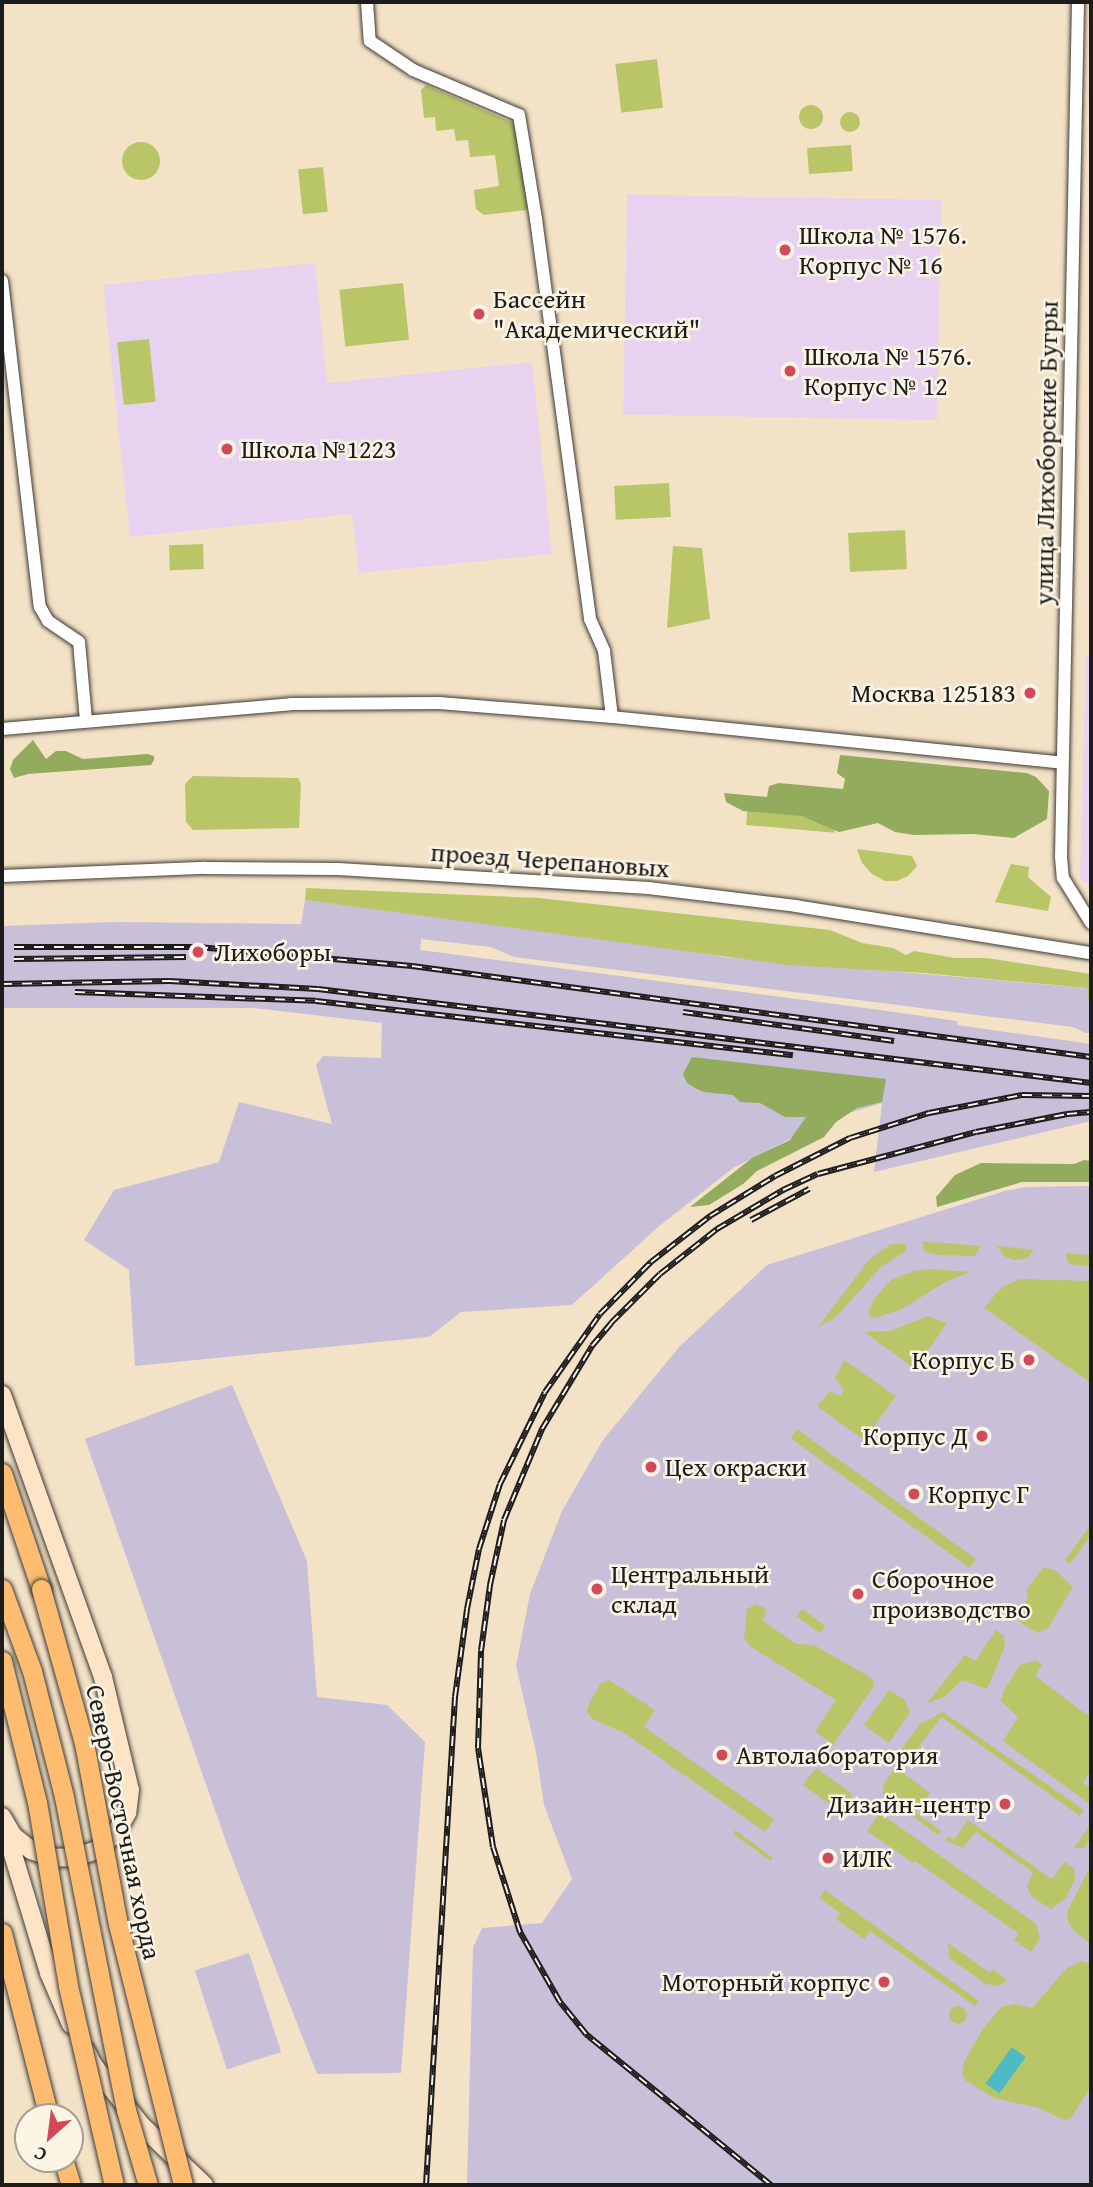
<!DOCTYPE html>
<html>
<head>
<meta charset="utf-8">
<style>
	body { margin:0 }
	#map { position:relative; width:1093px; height:2187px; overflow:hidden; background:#f4e2c7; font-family:"Gentium Book Plus",serif }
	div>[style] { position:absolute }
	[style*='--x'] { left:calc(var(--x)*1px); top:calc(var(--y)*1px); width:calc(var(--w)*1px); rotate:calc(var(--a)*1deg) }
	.built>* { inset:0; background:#e7d2ef; transform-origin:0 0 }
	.industrial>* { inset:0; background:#c8bfd8; transform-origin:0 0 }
	.green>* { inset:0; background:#b8c668; transform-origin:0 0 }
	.round { border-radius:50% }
	.forest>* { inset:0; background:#92ab5c }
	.water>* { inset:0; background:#4dbbc4; transform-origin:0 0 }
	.roads { filter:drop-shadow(0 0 2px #3c3a36) drop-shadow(0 0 2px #3c3a36) }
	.street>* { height:12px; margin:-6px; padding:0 6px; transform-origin:6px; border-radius:6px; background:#fff }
	.secondary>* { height:18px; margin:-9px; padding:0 9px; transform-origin:9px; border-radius:9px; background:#fee4c6 }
	.primary>* { height:19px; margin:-9.5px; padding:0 9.5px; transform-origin:9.5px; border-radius:9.5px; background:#fdbc70 }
	.rail>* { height:6px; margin-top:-3px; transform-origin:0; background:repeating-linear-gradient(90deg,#fcf5e5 0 10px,#1c1c1c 0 20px); box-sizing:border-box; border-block:2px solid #1c1c1c }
	.bridges { filter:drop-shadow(0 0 2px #3c3a36) drop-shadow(0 0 2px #3c3a36) }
	.primary-bridge>* { height:19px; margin:-9.5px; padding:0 9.5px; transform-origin:9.5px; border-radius:9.5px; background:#fdbc70 }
	.dots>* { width:19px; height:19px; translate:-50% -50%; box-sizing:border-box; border:4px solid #fcf5e5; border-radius:50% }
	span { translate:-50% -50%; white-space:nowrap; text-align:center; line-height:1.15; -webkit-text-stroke:5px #fcf5e5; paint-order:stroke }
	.poi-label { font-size:26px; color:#1c1c1c }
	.left { translate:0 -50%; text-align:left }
	.right { translate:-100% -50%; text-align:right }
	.street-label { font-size:26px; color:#1c1c1c }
	.frame { position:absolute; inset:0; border:4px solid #1c1c1c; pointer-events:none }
	.north { position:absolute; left:14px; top:2103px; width:70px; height:70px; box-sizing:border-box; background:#fcf5e5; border:2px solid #a29e95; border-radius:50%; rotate:208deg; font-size:19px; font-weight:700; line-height:28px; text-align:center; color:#1c1c1c }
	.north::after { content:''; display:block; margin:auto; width:24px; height:32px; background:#d1495b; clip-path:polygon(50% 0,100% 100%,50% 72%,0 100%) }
</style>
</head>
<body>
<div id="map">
	<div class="built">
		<div style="left:941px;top:200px;width:220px;height:314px;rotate:91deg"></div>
		<div style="clip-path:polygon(315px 263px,327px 383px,532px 362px,552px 554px,359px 573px,352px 514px,130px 537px,103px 285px)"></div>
		<div style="clip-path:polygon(1086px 656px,1091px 656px,1091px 887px,1080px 878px)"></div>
	</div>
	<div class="industrial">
		<div style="clip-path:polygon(305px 900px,678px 948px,723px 957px,1087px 988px,1088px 1000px,1091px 1000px,1091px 1033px,1086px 1033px,1073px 1027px,514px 957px,491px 947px,421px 939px,420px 950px,873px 1009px,957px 1021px,957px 1025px,1091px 1044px,1091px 1121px,874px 1172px,882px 1103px,829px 1119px,733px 1168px,658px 1227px,572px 1305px,461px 1312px,429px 1337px,135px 1366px,129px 1270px,84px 1240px,114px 1190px,219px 1162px,239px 1102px,332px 1124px,316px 1065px,323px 1056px,381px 1058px,382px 1023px,254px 1008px,2px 1008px,2px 926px,114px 922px,301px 924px)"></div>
		<div style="clip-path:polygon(1091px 1186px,1091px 2185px,467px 2185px,473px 1948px,482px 1928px,542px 1923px,572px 1879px,544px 1805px,536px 1752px,516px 1666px,530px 1594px,562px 1511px,603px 1440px,680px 1346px,767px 1265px,1005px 1191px,1026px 1187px)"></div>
		<div style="clip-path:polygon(232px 1385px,307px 1561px,317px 1697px,387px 1705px,425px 1742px,401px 2073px,317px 2074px,229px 1850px,85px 1439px)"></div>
		<div style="left:249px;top:1953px;width:104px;height:57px;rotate:72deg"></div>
	</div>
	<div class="green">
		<div style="left:657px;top:59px;width:49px;height:42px;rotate:83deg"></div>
		<div style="clip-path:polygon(426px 85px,511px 122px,517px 128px,529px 205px,526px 210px,484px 215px,476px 209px,474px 190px,499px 186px,495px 155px,470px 157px,468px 140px,456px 141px,454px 129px,436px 131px,435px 117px,424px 118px,421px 90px)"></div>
		<div class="round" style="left:799px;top:105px;width:24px;height:24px"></div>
		<div class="round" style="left:840px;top:112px;width:20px;height:20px"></div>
		<div class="round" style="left:122px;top:142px;width:38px;height:38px"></div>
		<div style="left:851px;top:145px;width:26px;height:44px;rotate:86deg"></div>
		<div style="left:323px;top:167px;width:45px;height:25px;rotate:84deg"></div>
		<div style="left:403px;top:283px;width:57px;height:64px;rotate:84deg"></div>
		<div style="left:149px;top:339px;width:63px;height:32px;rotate:84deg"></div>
		<div style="left:669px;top:483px;width:34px;height:55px;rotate:87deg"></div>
		<div style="left:905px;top:530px;width:39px;height:57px;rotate:87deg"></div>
		<div style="left:203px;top:544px;width:25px;height:34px;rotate:88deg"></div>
		<div style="clip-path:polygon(673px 546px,702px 548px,710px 619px,667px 628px)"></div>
		<div style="clip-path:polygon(193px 776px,298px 778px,301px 784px,299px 828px,193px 830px,186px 822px,185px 784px)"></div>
		<div style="left:748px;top:803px;width:89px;height:22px;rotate:5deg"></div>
		<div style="clip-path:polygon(857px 849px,912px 856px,917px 866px,908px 876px,897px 881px,885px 881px,872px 874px,862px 863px)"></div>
		<div style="clip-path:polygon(1011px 864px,1029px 867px,1028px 877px,1051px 897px,1048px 911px,995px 902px)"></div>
		<div style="clip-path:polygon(306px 888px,539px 898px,830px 930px,862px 943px,893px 948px,906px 955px,914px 951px,955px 958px,987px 958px,1091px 974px,1091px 1000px,1088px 1000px,1087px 988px,923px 973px,788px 965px,305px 900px)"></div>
		<div style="clip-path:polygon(922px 1242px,945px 1243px,981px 1246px,974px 1256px,940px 1255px,925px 1252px)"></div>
		<div style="clip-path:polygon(891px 1244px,905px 1244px,907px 1250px,881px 1267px,836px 1317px,818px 1327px,869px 1260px)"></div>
		<div style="clip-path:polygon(997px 1246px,1034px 1250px,1026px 1259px,1013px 1260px,1004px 1256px)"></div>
		<div style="clip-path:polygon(1065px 1253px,1091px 1255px,1091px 1267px,1069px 1264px)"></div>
		<div style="clip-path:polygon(930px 1269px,971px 1272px,947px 1281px,902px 1309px,875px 1318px,868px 1314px,874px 1299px,891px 1280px,914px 1271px)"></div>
		<div style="clip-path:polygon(1020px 1279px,1091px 1281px,1091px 1383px,984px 1308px,1001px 1288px)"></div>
		<div style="clip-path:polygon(928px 1316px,947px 1323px,915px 1369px,864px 1332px,890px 1331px)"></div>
		<div style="clip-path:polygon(844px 1360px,896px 1396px,864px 1440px,817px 1406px,830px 1391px,840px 1396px,844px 1390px,835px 1378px)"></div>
		<div style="left:797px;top:1429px;width:221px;height:11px;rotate:36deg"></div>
		<div style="clip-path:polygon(1091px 1524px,1091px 1535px,1070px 1564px,1065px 1560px)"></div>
		<div style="clip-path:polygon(1044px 1567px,1056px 1571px,1073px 1587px,1048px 1628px,1038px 1633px,1022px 1624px,1017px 1616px,1028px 1597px,1026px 1590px)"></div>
		<div style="clip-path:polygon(756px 1604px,766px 1609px,763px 1621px,796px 1644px,814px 1645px,873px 1679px,873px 1687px,833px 1745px,815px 1731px,836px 1700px,751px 1647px,744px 1639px,747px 1609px)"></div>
		<div style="left:802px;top:1609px;width:29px;height:9px;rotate:36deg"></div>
		<div style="clip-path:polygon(996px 1630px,1004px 1636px,1005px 1646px,987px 1689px,962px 1680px,944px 1697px,927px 1703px,965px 1655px,975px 1661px)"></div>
		<div style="clip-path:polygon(1036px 1660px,1042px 1665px,1035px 1676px,1091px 1718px,1091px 1769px,1083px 1783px,1091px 1788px,1091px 1805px,1003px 1741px,1018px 1717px,1001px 1701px,1004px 1690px,1020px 1665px)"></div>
		<div style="clip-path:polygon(609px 1680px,655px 1710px,644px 1727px,774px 1819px,765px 1832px,626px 1734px,591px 1718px,587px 1712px,590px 1702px,601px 1683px)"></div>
		<div style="clip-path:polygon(889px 1690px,905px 1700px,910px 1712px,889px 1743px,864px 1725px)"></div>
		<div style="clip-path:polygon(943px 1712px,1084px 1810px,1080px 1816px,941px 1717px,909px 1761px,903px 1757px,901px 1750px,920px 1724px)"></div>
		<div style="clip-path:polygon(895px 1767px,930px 1793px,916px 1813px,941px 1831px,938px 1835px,883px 1794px,883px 1786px)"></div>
		<div style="clip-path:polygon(816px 1768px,851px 1793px,852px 1798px,842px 1813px,803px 1785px)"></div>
		<div style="clip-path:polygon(880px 1813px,1036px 1924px,1040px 1939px,1031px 1952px,1014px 1940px,1018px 1933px,915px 1861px,913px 1863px,867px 1831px)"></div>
		<div style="clip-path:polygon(1091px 1818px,1091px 1840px,1084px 1848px,1074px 1848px,1091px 1824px)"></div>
		<div style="clip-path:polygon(968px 1820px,1052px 1879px,1064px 1862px,1070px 1865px,1074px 1869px,1075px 1879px,1066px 1898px,1051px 1909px,1032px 1897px,1027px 1887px,1033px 1872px,976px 1832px,963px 1848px,945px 1840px,948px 1836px,954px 1840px)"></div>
		<div style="clip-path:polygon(735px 1830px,773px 1858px,771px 1861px,733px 1834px)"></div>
		<div style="clip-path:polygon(1091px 1865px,1091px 1944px,1073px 1930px,1067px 1919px,1068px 1910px)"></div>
		<div style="clip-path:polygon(825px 1890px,979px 2001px,975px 2006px,870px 1931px,864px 1939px,836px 1919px,840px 1913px,819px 1898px)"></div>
		<div style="clip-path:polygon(948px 1943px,990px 1973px,993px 1969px,1007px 1980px,999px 1986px,986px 1984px,949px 1958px)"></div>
		<div style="clip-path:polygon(1081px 1961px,1091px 1964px,1091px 2087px,1070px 2119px,1064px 2120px,1039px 2108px,994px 2098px,966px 2081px,962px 2075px,964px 2062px,982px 2030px,1001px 2007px,1015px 2004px,1032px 2008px,1066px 1969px)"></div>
		<div class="round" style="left:949px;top:2006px;width:18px;height:18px"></div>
	</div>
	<div class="forest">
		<div style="clip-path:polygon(33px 740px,46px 759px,56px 751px,66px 751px,83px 759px,147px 754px,154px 756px,154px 760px,151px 765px,28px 774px,14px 778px,10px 769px,13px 760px)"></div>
		<div style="clip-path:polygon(840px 755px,1027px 773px,1036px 777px,1049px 791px,1047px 819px,1014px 838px,973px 834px,914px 835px,895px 832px,878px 823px,839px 832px,802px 816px,743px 811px,726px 802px,724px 793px,767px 797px,769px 786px,779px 783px,843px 789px,845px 779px,837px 773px)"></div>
		<div style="clip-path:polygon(692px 1057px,886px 1079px,882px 1102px,857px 1108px,836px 1122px,824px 1137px,757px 1171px,743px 1184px,709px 1205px,690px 1207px,752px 1158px,790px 1140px,806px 1117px,785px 1117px,760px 1103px,740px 1102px,733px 1095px,704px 1092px,695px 1088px,687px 1083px,683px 1074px)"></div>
		<div style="clip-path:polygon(1084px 1160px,1091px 1161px,1091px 1182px,1022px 1182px,937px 1207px,936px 1197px,955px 1175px,981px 1163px,1074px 1164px)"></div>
	</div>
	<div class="water">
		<div style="left:1012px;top:2047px;width:17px;height:45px;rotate:36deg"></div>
	</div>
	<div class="roads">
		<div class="street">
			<div style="--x:367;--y:2;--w:39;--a:86"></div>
			<div style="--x:370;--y:41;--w:52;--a:34"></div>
			<div style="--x:413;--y:70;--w:115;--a:23"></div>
			<div style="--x:519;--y:115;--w:105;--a:80.7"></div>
			<div style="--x:536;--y:219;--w:404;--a:82.3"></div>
			<div style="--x:590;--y:619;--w:35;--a:66"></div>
			<div style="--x:604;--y:651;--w:66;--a:83.1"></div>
			<div style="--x:1078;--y:2;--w:855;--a:91.14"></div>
			<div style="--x:1061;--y:857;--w:21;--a:85"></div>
			<div style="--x:1063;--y:878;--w:53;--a:58.1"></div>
			<div style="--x:2;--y:281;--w:328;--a:83.4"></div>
			<div style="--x:40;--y:607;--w:16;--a:60"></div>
			<div style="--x:48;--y:621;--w:37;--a:34"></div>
			<div style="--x:79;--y:642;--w:79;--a:84.9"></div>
			<div style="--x:2;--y:729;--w:290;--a:-4.9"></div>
			<div style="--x:291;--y:704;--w:148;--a:-0.4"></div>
			<div style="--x:439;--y:703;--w:174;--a:4.6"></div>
			<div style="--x:612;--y:717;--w:452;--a:5.8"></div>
			<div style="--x:2;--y:876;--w:203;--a:-2.3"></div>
			<div style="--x:205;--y:868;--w:133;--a:0.4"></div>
			<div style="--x:338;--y:869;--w:311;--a:3.5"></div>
			<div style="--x:648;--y:888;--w:149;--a:6.9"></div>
			<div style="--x:796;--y:906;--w:299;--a:9.1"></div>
		</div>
		<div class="secondary">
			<div style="--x:2;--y:1395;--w:300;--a:70.3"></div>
			<div style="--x:103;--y:1677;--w:116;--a:76.6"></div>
			<div style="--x:130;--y:1790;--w:23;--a:97"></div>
			<div style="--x:127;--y:1813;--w:23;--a:119"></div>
			<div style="--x:116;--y:1833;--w:23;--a:137"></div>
			<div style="--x:99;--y:1849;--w:23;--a:160"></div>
			<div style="--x:77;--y:1857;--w:23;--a:178"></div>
			<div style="--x:54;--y:1858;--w:24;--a:-161"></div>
			<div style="--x:31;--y:1850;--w:23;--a:-142"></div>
			<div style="--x:13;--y:1836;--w:22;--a:-120"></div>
			<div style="--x:5;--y:1828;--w:152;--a:73.1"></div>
			<div style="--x:49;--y:1973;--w:56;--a:66.7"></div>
			<div style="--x:86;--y:2051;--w:16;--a:63"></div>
			<div style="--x:93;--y:2065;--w:77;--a:51.3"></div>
			<div style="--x:141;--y:2125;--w:87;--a:43.6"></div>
		</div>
		<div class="primary">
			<div style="--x:2;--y:1473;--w:122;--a:71.4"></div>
			<div style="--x:2;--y:1933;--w:190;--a:75.7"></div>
			<div style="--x:63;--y:2159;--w:27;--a:73"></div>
		</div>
	</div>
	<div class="rail">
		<div style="--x:14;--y:947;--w:184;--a:0"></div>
		<div style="--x:198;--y:947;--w:215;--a:5.1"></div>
		<div style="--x:412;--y:966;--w:685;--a:7.63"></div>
		<div style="--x:14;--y:959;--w:172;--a:-0.7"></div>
		<div style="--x:2;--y:984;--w:167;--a:-1"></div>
		<div style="--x:169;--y:981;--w:149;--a:3.1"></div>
		<div style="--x:318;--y:989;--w:779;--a:6.93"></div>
		<div style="--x:75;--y:992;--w:241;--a:2.1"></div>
		<div style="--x:316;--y:1001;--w:480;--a:6.5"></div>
		<div style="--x:683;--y:1012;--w:213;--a:7.8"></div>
		<div style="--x:751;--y:1220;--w:66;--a:-28.1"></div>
		<div style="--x:426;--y:2185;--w:489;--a:-86.6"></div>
		<div style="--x:455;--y:1697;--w:89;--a:-82.2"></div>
		<div style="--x:467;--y:1609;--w:61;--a:-78.7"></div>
		<div style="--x:479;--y:1549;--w:68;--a:-72.1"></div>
		<div style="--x:500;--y:1484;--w:102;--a:-63.9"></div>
		<div style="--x:545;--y:1392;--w:95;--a:-54.8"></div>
		<div style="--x:600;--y:1314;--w:73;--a:-45.6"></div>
		<div style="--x:651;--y:1262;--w:75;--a:-37.9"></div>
		<div style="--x:710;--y:1216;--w:76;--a:-31.6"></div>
		<div style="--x:775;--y:1176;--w:84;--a:-26.9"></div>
		<div style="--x:850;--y:1138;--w:83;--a:-17.6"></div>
		<div style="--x:929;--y:1113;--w:95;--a:-11"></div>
		<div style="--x:1022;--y:1095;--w:69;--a:0.8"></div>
		<div style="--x:771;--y:2185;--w:239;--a:-140.8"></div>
		<div style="--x:586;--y:2034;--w:41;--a:-129.1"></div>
		<div style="--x:560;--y:2002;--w:81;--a:-119.7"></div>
		<div style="--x:520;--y:1932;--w:89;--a:-107.6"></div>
		<div style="--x:493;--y:1847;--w:100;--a:-98.6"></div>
		<div style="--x:478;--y:1748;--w:97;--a:-88.2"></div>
		<div style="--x:481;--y:1651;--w:67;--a:-82.2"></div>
		<div style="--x:490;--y:1585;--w:66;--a:-77.8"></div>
		<div style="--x:504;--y:1520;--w:99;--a:-67.3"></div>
		<div style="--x:542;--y:1429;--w:97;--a:-58.9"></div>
		<div style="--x:592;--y:1346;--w:30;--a:-50"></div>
		<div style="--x:611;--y:1323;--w:69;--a:-45"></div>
		<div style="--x:660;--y:1274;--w:73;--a:-38.3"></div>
		<div style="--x:717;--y:1229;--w:77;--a:-30.6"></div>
		<div style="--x:783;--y:1190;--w:38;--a:-25"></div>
		<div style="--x:818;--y:1174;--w:163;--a:-14.9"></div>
		<div style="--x:976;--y:1132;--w:93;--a:-11.2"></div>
		<div style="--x:1067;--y:1114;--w:24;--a:-5"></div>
	</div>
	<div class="bridges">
		<div class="primary-bridge">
			<div style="--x:2;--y:1589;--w:87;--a:69.9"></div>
			<div style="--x:32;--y:1671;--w:130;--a:75.7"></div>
			<div style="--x:64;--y:1797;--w:319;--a:78.8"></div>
			<div style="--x:126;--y:2110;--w:78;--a:73.7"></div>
			<div style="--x:41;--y:1589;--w:160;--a:74.4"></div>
			<div style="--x:84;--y:1743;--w:184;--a:79.4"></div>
			<div style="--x:118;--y:1924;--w:269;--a:76"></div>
			<div style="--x:2;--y:1661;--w:145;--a:76.1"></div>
			<div style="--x:37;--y:1802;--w:187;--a:80.4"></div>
			<div style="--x:68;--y:1986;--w:204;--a:77"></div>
		</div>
	</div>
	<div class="dots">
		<div style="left:785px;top:250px;background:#d1495b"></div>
		<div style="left:479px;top:314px;background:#d1495b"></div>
		<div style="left:790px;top:371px;background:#d1495b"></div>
		<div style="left:227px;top:449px;background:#d1495b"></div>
		<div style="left:1030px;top:693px;background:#d1495b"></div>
		<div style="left:198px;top:952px;background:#d1495b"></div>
		<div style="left:1029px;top:1360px;background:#d1495b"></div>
		<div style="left:982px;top:1436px;background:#d1495b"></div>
		<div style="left:651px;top:1467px;background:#d1495b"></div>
		<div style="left:914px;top:1494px;background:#d1495b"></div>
		<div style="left:597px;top:1589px;background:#d1495b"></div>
		<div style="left:858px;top:1594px;background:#d1495b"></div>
		<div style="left:722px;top:1755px;background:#d1495b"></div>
		<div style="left:1005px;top:1804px;background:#d1495b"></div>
		<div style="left:828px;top:1858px;background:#d1495b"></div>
		<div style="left:884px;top:1982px;background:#d1495b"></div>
	</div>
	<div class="poi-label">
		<span class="left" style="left:799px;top:250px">Школа № 1576.<br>Корпус № 16</span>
		<span class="left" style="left:493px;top:314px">Бассейн<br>"Академический"</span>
		<span class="left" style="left:804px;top:371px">Школа № 1576.<br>Корпус № 12</span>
		<span class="left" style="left:241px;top:449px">Школа №1223</span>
		<span class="right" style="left:1016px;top:693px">Москва 125183</span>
		<span class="left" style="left:214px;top:952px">Лихоборы</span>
		<span class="right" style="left:1015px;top:1360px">Корпус Б</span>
		<span class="right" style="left:968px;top:1436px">Корпус Д</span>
		<span class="left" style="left:665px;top:1467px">Цех окраски</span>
		<span class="left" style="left:928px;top:1494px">Корпус Г</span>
		<span class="left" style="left:611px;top:1589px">Центральный<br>склад</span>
		<span class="left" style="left:872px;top:1594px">Сборочное<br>производство</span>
		<span class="left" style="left:736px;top:1755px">Автолаборатория</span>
		<span class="right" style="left:991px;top:1804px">Дизайн-центр</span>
		<span class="left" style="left:842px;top:1858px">ИЛК</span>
		<span class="right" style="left:870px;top:1982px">Моторный корпус</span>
	</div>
	<div class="street-label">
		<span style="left:1046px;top:453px;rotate:-89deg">улица Лихоборские Бугры</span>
		<span style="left:550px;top:860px;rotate:4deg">проезд Черепановых</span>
		<span style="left:124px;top:1822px;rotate:78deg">Северо-Восточная хорда</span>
	</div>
	<div class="frame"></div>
	<div class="north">С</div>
</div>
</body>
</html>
